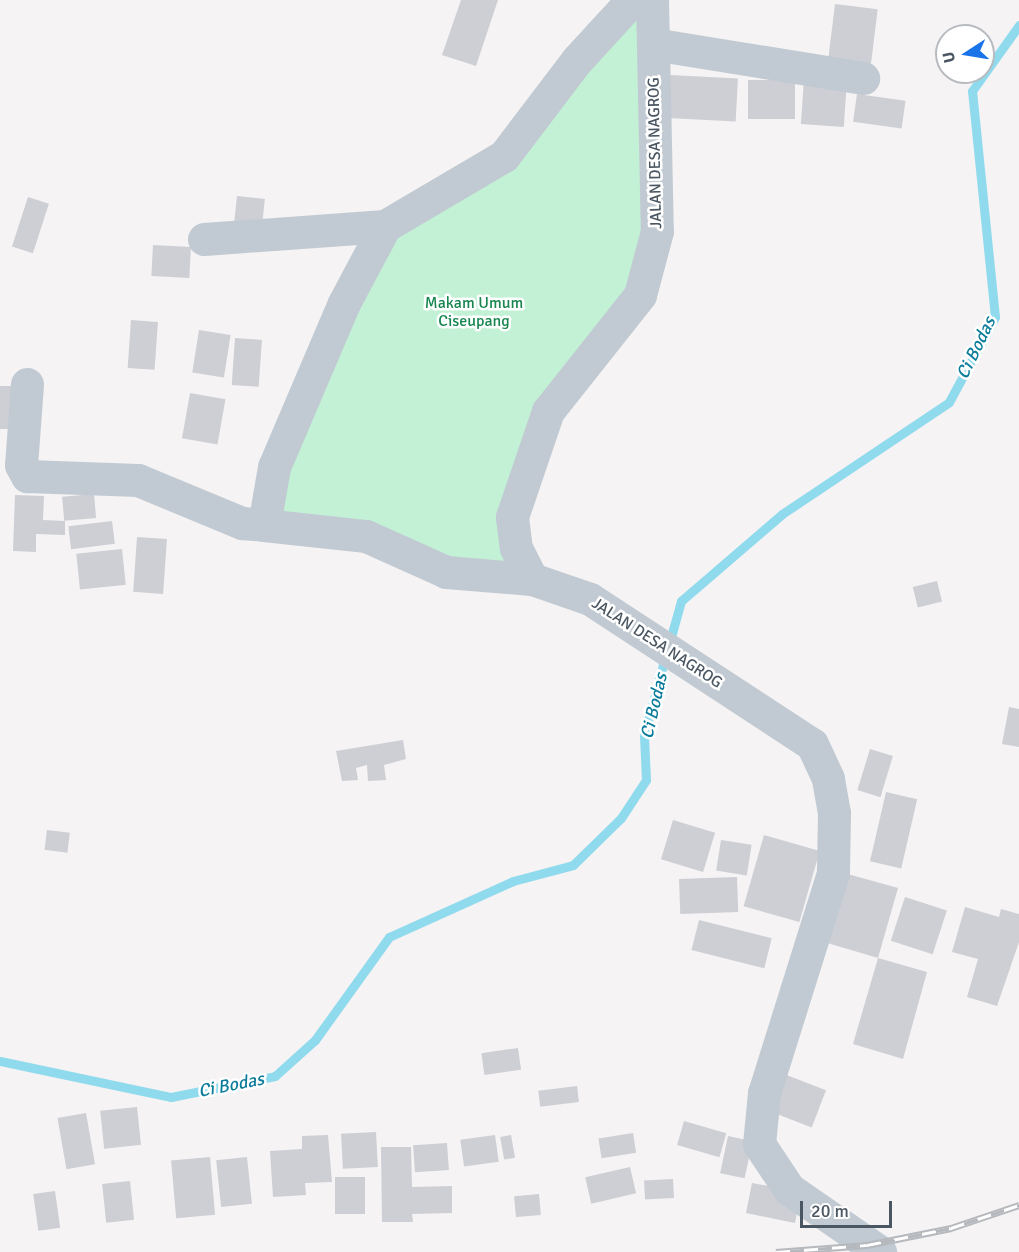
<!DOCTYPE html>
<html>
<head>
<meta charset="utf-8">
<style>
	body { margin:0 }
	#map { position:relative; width:1019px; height:1252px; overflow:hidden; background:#f5f3f3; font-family:Signika,sans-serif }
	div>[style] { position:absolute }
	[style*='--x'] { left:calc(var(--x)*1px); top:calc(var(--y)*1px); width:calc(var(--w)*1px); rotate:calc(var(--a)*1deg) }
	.green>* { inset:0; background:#c3f1d5 }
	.stream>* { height:9px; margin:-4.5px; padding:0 4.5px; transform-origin:4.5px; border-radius:4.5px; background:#90daee }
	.building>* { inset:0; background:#cdcfd5; transform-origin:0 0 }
	.minor>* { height:33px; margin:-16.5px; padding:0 16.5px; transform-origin:16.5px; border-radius:16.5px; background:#c1cad2 }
	.rail>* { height:7px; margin-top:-3.5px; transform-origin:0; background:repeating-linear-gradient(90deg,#fff 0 14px,#b5b8bd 0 28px); box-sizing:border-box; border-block:2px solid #b5b8bd }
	span { translate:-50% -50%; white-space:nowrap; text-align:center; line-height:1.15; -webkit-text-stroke:5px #fff; paint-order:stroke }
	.street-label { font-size:16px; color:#4a5661 }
	.park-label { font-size:16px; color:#17864f }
	.water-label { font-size:18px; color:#0c7c9b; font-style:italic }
	.north { position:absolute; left:935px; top:24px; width:60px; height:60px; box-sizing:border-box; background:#fff; border:2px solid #b7bbc0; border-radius:50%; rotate:258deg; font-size:16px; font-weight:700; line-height:24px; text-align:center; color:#4a5661 }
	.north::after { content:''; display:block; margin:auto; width:21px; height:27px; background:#1a73e8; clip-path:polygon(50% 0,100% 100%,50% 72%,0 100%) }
	.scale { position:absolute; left:800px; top:1201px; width:92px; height:27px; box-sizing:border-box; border:3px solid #4a5661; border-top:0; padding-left:8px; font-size:18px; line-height:21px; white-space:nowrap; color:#4a5661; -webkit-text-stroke:4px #fff; paint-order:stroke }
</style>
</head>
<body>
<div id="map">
	<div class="green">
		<div style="clip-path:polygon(652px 0,657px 231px,520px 483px,532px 579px,264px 525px,385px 226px,460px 185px)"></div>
	</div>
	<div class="stream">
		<div style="--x:669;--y:644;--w:45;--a:-74.4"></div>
		<div style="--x:681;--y:601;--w:133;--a:-40.7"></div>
		<div style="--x:782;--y:514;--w:201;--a:-33.8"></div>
		<div style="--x:949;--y:402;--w:97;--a:-61.6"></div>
		<div style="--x:995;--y:317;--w:227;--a:-95.8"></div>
		<div style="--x:972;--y:91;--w:81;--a:-54.5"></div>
		<div style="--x:0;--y:1061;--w:175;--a:11.9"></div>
		<div style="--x:171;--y:1097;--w:106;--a:-11.4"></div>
		<div style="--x:275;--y:1076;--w:54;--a:-42"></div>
		<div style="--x:315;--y:1040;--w:127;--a:-54.3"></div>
		<div style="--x:389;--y:937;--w:136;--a:-24.3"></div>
		<div style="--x:513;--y:881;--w:62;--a:-14.9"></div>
		<div style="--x:573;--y:865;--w:67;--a:-44.4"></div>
		<div style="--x:621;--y:818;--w:45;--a:-56.7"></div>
		<div style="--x:646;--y:780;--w:44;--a:-92.6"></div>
		<div style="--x:644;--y:736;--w:82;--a:-75.1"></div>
	</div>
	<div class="building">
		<div style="clip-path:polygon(461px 0,498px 0,476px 66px,442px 55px)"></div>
		<div style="left:835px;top:4px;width:43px;height:55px;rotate:7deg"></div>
		<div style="left:670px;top:75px;width:68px;height:43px;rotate:3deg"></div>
		<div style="left:804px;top:79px;width:43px;height:45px;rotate:4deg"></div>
		<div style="left:748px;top:80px;width:47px;height:39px"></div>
		<div style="left:857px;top:94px;width:49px;height:28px;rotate:8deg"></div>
		<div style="left:237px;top:196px;width:28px;height:29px;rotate:6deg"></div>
		<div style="left:28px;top:197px;width:22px;height:52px;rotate:18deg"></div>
		<div style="left:153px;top:245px;width:38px;height:31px;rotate:3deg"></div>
		<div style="left:131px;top:320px;width:27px;height:48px;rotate:4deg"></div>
		<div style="left:199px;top:330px;width:32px;height:43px;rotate:9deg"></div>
		<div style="left:235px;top:338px;width:27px;height:47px;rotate:4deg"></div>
		<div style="left:0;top:386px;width:12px;height:43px"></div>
		<div style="left:190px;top:393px;width:36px;height:46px;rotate:10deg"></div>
		<div style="left:94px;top:494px;width:24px;height:32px;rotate:85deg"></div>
		<div style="clip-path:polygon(15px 495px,44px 496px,43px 520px,65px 521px,65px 535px,36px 534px,36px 552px,13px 551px)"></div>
		<div style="left:112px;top:521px;width:23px;height:44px;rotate:83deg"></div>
		<div style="left:137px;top:537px;width:30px;height:55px;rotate:4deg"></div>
		<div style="left:122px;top:549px;width:36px;height:46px;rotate:84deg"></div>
		<div style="left:937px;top:581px;width:21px;height:25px;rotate:76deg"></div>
		<div style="clip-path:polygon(1009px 707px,1019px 709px,1019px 747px,1002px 744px)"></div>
		<div style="clip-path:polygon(403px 740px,406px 759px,384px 765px,386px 780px,368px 781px,367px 765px,356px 768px,358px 780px,342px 781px,336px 751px)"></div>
		<div style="left:870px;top:749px;width:24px;height:43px;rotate:17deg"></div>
		<div style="left:886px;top:792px;width:32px;height:71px;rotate:13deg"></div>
		<div style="left:673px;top:820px;width:44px;height:41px;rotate:17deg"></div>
		<div style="left:47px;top:830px;width:23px;height:20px;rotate:7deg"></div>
		<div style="left:764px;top:835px;width:58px;height:74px;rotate:16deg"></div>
		<div style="left:721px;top:840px;width:31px;height:31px;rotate:9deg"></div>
		<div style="clip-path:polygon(844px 873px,898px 888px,878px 958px,927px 972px,903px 1059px,853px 1044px,878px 958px,824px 942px)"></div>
		<div style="left:737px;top:877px;width:35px;height:58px;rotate:88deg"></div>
		<div style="left:905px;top:897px;width:44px;height:46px;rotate:18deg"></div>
		<div style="clip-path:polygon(965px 907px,999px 917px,1001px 909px,1019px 914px,1019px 942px,997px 1006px,967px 997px,978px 959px,952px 952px)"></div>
		<div style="left:699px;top:920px;width:75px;height:31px;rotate:14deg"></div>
		<div style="left:518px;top:1048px;width:22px;height:37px;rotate:82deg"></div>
		<div style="left:784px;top:1074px;width:45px;height:40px;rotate:21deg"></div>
		<div style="left:577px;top:1086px;width:16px;height:39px;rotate:83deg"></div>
		<div style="left:137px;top:1107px;width:38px;height:37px;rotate:84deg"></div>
		<div style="left:86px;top:1113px;width:52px;height:29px;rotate:80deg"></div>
		<div style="left:684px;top:1121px;width:44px;height:25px;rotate:16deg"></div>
		<div style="left:376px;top:1132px;width:35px;height:35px;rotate:87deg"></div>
		<div style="left:633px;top:1133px;width:20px;height:35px;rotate:81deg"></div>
		<div style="clip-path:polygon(328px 1135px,332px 1182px,305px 1183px,306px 1195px,273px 1197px,270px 1151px,302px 1149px,302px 1136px)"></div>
		<div style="left:495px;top:1135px;width:27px;height:35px;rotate:82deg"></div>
		<div style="left:511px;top:1135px;width:23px;height:11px;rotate:80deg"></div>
		<div style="left:728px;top:1136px;width:25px;height:38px;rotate:12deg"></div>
		<div style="left:447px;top:1143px;width:27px;height:34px;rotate:86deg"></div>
		<div style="clip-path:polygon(381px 1147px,411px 1147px,412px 1187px,452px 1186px,452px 1213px,412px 1214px,413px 1222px,382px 1222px)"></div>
		<div style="left:210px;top:1157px;width:58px;height:39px;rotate:85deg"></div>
		<div style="left:247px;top:1157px;width:47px;height:31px;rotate:84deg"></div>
		<div style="left:630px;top:1167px;width:27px;height:46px;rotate:77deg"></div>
		<div style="left:335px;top:1177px;width:30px;height:37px"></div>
		<div style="left:673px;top:1179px;width:19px;height:29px;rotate:87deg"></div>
		<div style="left:130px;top:1181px;width:39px;height:28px;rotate:84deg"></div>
		<div style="clip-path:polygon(752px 1183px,785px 1189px,798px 1207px,795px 1223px,746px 1213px)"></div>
		<div style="left:55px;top:1191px;width:37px;height:22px;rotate:82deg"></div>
		<div style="left:539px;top:1194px;width:21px;height:25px;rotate:85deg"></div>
	</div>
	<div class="minor">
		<div style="--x:652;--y:0;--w:231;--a:88.8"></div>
		<div style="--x:657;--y:231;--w:66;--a:104.9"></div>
		<div style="--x:640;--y:295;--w:148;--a:128.4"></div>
		<div style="--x:548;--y:411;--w:112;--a:108.8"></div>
		<div style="--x:512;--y:517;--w:31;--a:83"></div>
		<div style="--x:516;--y:548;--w:35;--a:63"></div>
		<div style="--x:532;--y:579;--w:61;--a:19"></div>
		<div style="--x:590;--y:599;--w:265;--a:33.2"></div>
		<div style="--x:812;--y:744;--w:38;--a:65"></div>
		<div style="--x:828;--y:779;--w:35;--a:80"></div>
		<div style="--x:834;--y:813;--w:60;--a:91"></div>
		<div style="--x:833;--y:873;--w:231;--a:107.4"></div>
		<div style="--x:764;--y:1093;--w:51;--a:95.6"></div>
		<div style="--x:759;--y:1144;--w:54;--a:56.3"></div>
		<div style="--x:789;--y:1189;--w:111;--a:34.7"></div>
		<div style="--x:653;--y:44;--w:213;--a:9.2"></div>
		<div style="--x:204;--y:239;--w:181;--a:-4.1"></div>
		<div style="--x:27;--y:384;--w:81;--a:94.2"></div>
		<div style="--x:21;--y:465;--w:13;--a:61"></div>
		<div style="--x:27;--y:476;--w:111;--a:2.1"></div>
		<div style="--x:138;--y:480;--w:113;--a:22.5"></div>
		<div style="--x:242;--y:523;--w:22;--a:5"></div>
		<div style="--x:264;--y:525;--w:59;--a:-80.2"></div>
		<div style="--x:274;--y:467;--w:178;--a:-66.9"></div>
		<div style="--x:344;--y:303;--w:87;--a:-62"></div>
		<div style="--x:385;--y:226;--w:138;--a:-30.5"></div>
		<div style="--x:504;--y:156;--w:121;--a:-52.8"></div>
		<div style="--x:577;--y:60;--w:81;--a:-47.5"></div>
		<div style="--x:264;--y:525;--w:103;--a:6.2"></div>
		<div style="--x:366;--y:536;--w:88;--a:24.2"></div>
		<div style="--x:446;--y:572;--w:86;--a:4.7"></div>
	</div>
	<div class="rail">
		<div style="--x:776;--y:1252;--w:91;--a:-4.4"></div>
		<div style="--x:867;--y:1245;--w:86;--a:-11.4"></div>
		<div style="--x:951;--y:1228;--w:72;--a:-18.7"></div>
	</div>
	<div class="street-label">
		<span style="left:655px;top:153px;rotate:-91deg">JALAN DESA NAGROG</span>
		<span style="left:657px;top:643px;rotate:33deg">JALAN DESA NAGROG</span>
	</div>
	<div class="park-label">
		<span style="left:474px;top:312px">Makam Umum<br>Ciseupang</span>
	</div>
	<div class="water-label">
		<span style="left:976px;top:348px;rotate:-64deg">Ci Bodas</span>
		<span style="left:654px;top:706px;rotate:-77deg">Ci Bodas</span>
		<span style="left:231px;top:1085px;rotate:-11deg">Ci Bodas</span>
	</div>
	<div class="north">U</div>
	<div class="scale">20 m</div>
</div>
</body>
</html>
